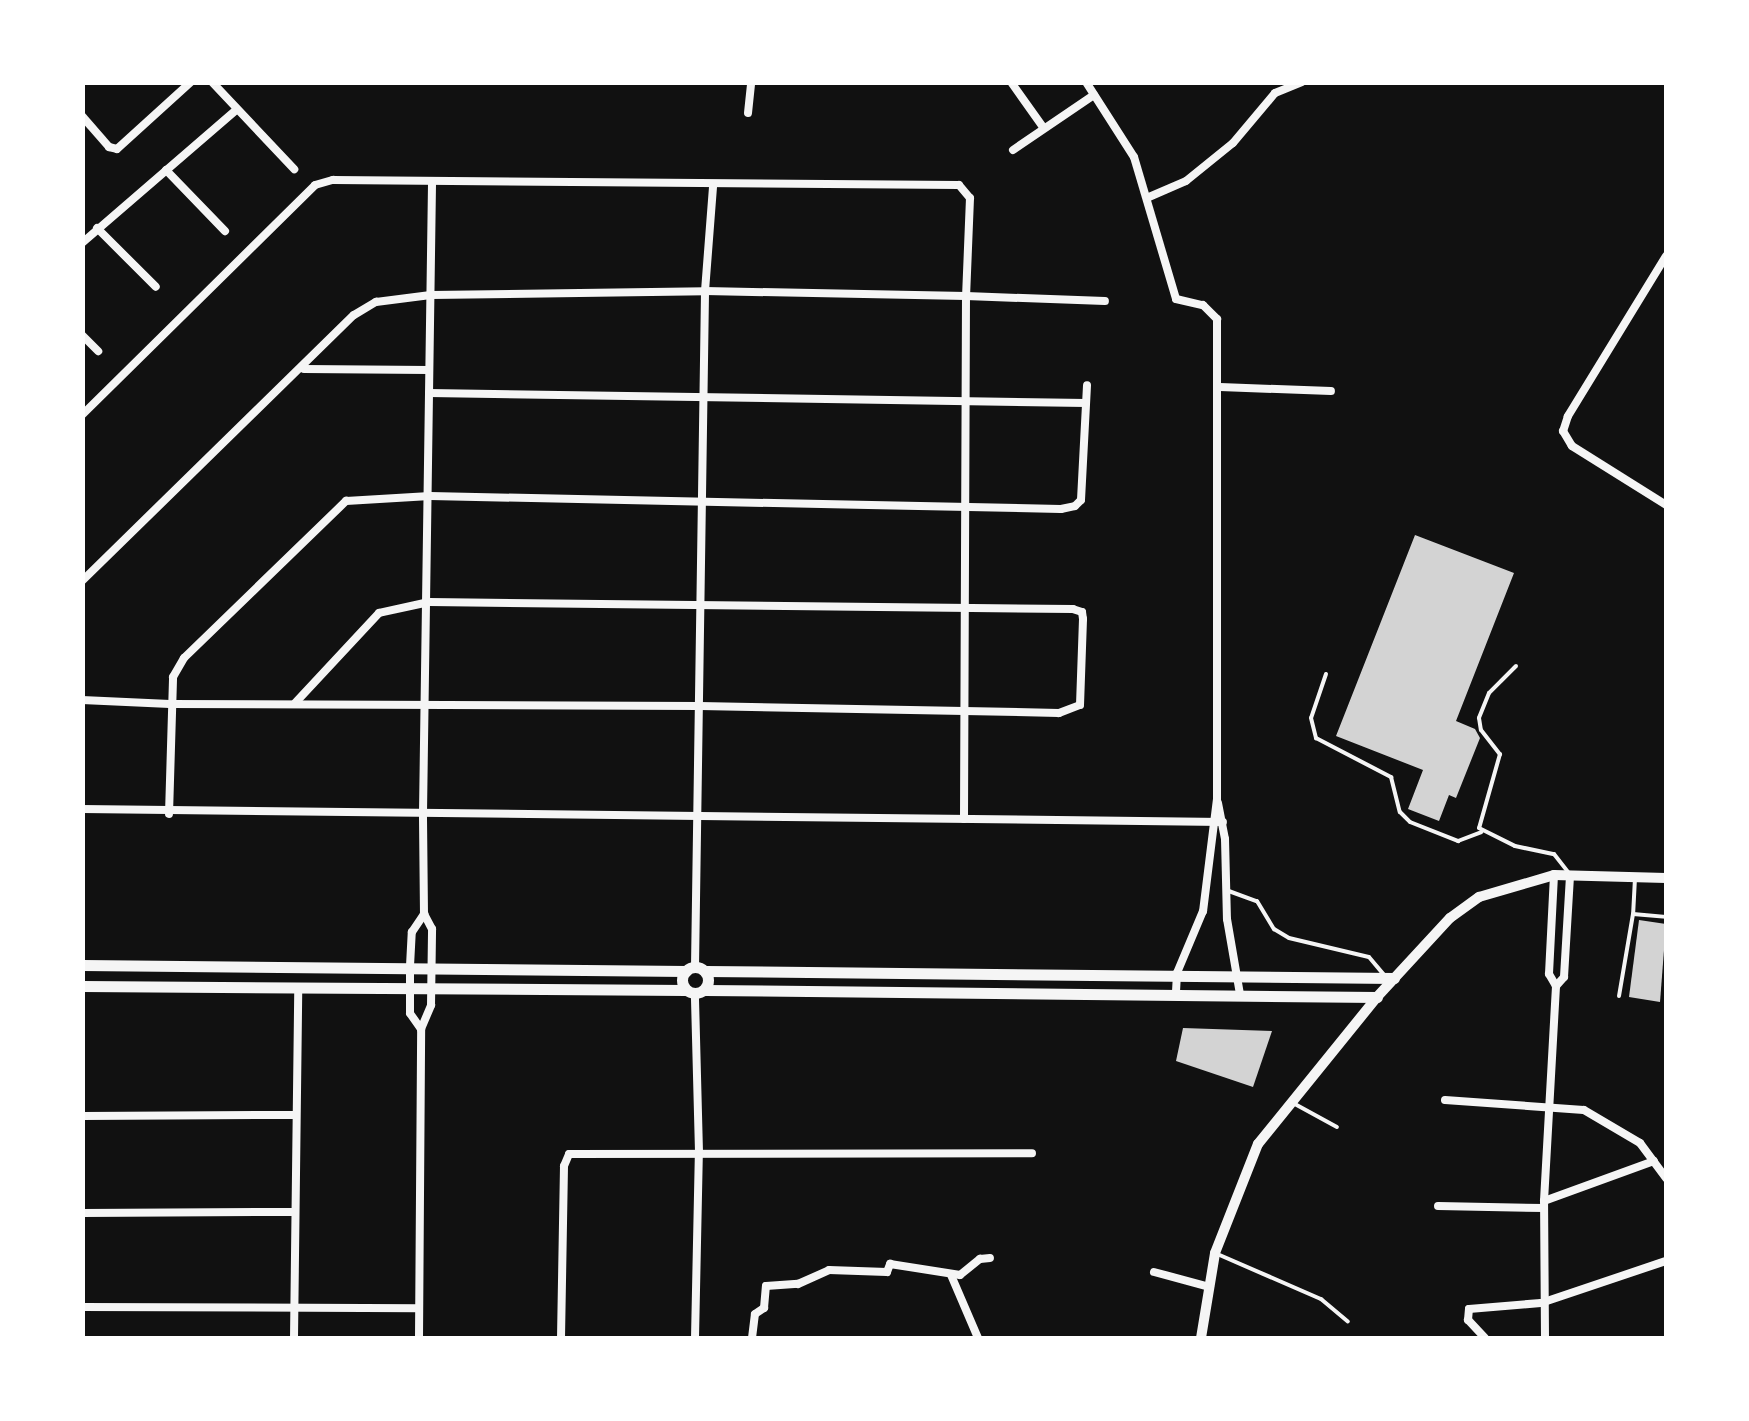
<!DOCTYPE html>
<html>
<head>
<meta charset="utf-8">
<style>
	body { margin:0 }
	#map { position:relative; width:1749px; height:1421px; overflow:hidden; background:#111; font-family:"DM Sans",sans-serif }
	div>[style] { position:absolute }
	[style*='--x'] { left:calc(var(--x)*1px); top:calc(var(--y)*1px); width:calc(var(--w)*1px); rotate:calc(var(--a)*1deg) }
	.building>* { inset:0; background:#d3d3d3 }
	.service>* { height:4px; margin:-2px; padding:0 2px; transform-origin:2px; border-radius:2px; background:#f5f5f5 }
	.minor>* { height:8px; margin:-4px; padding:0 4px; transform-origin:4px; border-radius:4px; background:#f5f5f5 }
	.secondary>* { height:10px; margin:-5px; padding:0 5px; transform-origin:5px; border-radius:5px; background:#f5f5f5 }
	.primary>* { height:11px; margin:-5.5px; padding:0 5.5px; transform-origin:5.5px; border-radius:5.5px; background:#f5f5f5 }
	.primary>.ring { margin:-5.5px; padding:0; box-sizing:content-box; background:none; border:11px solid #f5f5f5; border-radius:50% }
	span { translate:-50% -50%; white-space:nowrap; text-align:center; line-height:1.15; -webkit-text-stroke:8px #fff; paint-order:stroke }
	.frame { position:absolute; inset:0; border:85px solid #fff; pointer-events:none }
</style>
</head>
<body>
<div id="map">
	<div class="building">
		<div style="clip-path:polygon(1415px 535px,1514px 573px,1456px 721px,1475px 729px,1480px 738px,1456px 798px,1449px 795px,1439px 821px,1408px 809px,1423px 770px,1336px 736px)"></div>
		<div style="clip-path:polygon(1639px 920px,1666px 924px,1660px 1002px,1629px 997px)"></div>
		<div style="clip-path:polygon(1183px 1028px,1272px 1031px,1253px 1087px,1176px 1061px)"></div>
	</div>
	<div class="service">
		<div style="--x:1516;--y:666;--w:38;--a:135"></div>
		<div style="--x:1489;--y:693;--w:27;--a:112"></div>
		<div style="--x:1479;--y:718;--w:12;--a:81"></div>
		<div style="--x:1481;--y:730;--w:31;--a:52"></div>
		<div style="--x:1500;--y:754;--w:77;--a:105.8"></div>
		<div style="--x:1479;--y:828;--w:40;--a:26.6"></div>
		<div style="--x:1515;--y:846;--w:40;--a:12"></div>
		<div style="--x:1554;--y:854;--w:23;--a:52"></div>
		<div style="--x:1326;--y:674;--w:46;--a:108.8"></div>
		<div style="--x:1311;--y:718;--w:21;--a:76"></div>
		<div style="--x:1316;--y:738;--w:85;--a:27.5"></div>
		<div style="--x:1391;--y:777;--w:36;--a:76"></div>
		<div style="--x:1400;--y:812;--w:14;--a:45"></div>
		<div style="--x:1410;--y:822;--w:52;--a:21.6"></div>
		<div style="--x:1458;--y:841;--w:25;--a:-21"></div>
		<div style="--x:1635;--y:878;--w:36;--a:93"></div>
		<div style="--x:1633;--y:914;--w:33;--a:5"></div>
		<div style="--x:1226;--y:890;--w:33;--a:20"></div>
		<div style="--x:1257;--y:901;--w:33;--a:59"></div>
		<div style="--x:1274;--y:929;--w:17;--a:31"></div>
		<div style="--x:1289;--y:938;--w:82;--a:13.4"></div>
		<div style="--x:1369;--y:957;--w:23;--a:50"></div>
		<div style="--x:1619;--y:996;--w:83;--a:-80.3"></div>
		<div style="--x:1293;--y:1103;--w:50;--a:28.6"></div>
		<div style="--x:1215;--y:1253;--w:116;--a:23.5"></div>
		<div style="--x:1321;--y:1299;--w:35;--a:40"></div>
	</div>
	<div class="minor">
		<div style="--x:212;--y:82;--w:120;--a:46.7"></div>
		<div style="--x:1011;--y:82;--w:55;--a:54.6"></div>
		<div style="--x:1086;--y:82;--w:89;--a:57.4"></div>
		<div style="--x:1134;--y:157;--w:148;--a:73.5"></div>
		<div style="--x:1176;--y:299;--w:28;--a:13"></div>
		<div style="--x:1203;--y:305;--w:20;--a:45"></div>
		<div style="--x:1217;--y:319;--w:480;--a:90"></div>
		<div style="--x:1217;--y:799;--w:113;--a:97.1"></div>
		<div style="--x:1203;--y:911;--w:67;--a:112.8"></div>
		<div style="--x:1177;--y:973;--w:21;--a:93"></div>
		<div style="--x:748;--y:113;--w:31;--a:-84"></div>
		<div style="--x:82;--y:116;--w:41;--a:48.9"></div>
		<div style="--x:109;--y:147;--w:8;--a:14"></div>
		<div style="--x:117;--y:149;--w:100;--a:-42.2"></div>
		<div style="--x:1013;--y:150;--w:98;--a:-34.2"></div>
		<div style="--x:166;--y:170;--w:85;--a:46"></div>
		<div style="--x:1149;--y:197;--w:40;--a:-23.4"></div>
		<div style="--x:1186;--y:181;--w:60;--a:-39"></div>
		<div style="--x:1233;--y:143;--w:65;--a:-50"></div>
		<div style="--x:1275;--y:93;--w:29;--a:-22"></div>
		<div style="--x:97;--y:228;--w:83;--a:45"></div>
		<div style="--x:82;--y:243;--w:203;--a:-40.8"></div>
		<div style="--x:1666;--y:256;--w:188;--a:121.5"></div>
		<div style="--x:1568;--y:416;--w:16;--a:108"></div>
		<div style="--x:1563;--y:431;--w:17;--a:59"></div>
		<div style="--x:1572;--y:446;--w:111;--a:32.1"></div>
		<div style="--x:82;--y:335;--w:23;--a:45"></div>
		<div style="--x:304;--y:369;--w:125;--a:0.5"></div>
		<div style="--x:1220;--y:387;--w:111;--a:2.1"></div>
		<div style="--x:429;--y:393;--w:657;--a:0.87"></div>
		<div style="--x:82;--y:415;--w:327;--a:-44.6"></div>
		<div style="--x:315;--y:185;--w:19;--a:-16"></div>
		<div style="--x:333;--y:180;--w:626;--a:0.46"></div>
		<div style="--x:959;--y:185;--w:17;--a:50"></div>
		<div style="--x:970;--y:198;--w:98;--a:92.3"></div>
		<div style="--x:966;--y:296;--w:139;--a:2.1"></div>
		<div style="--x:82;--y:581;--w:380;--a:-44.4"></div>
		<div style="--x:354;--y:315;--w:26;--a:-31"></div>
		<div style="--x:376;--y:302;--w:55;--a:-7.3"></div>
		<div style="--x:431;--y:295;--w:274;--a:-0.8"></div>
		<div style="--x:705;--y:291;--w:261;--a:1.1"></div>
		<div style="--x:966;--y:296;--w:523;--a:90.22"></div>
		<div style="--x:82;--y:700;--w:88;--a:2.6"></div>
		<div style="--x:170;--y:704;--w:530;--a:0.22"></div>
		<div style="--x:700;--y:706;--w:359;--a:1.1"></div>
		<div style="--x:1059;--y:713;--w:22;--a:-21"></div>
		<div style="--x:1080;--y:705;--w:86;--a:-88"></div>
		<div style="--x:1083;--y:619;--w:7;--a:-98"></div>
		<div style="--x:1082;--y:612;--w:9;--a:-162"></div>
		<div style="--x:1073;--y:609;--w:644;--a:-179.38"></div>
		<div style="--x:429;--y:602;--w:51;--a:167.6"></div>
		<div style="--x:379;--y:613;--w:123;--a:133"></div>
		<div style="--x:1218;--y:803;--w:37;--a:79"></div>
		<div style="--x:1225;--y:839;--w:80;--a:88.6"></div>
		<div style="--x:1227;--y:919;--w:76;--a:80.2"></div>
		<div style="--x:82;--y:809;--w:1141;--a:0.65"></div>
		<div style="--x:169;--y:814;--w:137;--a:-88.3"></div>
		<div style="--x:173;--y:677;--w:22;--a:-60"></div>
		<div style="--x:184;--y:658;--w:226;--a:-44.1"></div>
		<div style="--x:346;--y:501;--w:84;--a:-3.4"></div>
		<div style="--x:430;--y:496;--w:631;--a:1.18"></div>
		<div style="--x:1061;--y:509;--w:14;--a:-12"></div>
		<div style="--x:1075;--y:506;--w:8;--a:-45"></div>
		<div style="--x:1081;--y:500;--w:115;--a:-87"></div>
		<div style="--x:1554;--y:875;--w:99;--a:92.9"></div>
		<div style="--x:1549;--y:974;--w:14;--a:60"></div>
		<div style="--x:695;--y:967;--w:676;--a:-89.15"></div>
		<div style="--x:705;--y:291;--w:105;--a:-85.6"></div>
		<div style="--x:421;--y:1029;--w:19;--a:-125"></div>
		<div style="--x:410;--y:1013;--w:47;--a:-90"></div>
		<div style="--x:410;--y:966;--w:34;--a:-87"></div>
		<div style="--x:412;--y:932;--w:22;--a:-56"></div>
		<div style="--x:1445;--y:1100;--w:139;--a:4.1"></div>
		<div style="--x:1584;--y:1110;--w:65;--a:30.5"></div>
		<div style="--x:1640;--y:1143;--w:44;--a:53.4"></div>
		<div style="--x:82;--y:1116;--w:214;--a:-0.3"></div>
		<div style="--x:1544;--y:1201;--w:117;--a:-20"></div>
		<div style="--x:1438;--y:1206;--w:106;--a:1.1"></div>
		<div style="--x:82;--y:1213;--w:213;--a:-0.3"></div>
		<div style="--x:1154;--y:1272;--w:58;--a:15"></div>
		<div style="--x:951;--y:1275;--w:69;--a:66.8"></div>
		<div style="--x:82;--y:1307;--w:337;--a:0.2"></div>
		<div style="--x:294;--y:1338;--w:348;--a:-89.3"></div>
		<div style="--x:419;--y:1338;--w:309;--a:-89.6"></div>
		<div style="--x:421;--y:1029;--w:26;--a:-67"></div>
		<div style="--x:431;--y:1005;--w:76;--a:-89.2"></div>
		<div style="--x:432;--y:929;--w:17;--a:-118"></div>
		<div style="--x:424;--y:914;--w:101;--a:-90.6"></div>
		<div style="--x:423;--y:813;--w:630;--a:-89.18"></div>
		<div style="--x:561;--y:1338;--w:172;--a:-89"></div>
		<div style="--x:564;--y:1166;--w:13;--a:-67"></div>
		<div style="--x:569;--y:1154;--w:463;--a:-0.1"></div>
		<div style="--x:695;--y:1338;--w:186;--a:-88.8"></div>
		<div style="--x:699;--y:1152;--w:158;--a:-91.5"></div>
		<div style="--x:752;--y:1338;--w:24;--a:-83"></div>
		<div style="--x:755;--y:1314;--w:11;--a:-34"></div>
		<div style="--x:764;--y:1308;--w:22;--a:-85"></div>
		<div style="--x:766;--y:1286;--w:32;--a:-4"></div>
		<div style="--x:798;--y:1284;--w:34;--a:-24"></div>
		<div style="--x:829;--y:1270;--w:58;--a:2"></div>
		<div style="--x:887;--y:1272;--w:9;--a:-69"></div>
		<div style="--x:890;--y:1264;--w:71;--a:8.9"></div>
		<div style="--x:960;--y:1275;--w:26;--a:-39"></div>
		<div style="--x:980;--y:1259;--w:10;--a:-6"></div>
		<div style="--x:1485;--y:1338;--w:25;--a:-133"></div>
		<div style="--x:1468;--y:1320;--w:11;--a:-85"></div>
		<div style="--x:1469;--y:1309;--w:72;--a:-4.8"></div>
		<div style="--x:1541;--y:1303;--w:132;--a:-18.6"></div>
		<div style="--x:1545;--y:1338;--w:137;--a:-90.4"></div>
		<div style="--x:1544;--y:1201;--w:215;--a:-86.8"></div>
		<div style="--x:1556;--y:986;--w:12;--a:-48"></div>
		<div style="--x:1564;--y:977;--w:102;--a:-86.6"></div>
	</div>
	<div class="secondary">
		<div style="--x:1201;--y:1338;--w:86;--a:-80.6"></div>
		<div style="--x:1215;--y:1253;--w:117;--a:-68.5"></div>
		<div style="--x:1258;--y:1144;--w:189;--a:-51"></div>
		<div style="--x:1377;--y:997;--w:108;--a:-47.3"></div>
		<div style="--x:1450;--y:918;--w:36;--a:-36"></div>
		<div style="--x:1479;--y:897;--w:78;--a:-16.3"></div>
		<div style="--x:1554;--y:875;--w:112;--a:1.5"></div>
	</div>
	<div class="primary">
		<div style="--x:82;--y:965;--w:604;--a:0.57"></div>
		<div class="ring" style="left:682px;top:967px;width:15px;height:15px"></div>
		<div style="--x:705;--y:971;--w:689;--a:0.58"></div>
		<div style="--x:82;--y:986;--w:604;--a:0.38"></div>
		<div style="--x:705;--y:990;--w:672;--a:0.6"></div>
	</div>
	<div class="frame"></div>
</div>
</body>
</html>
